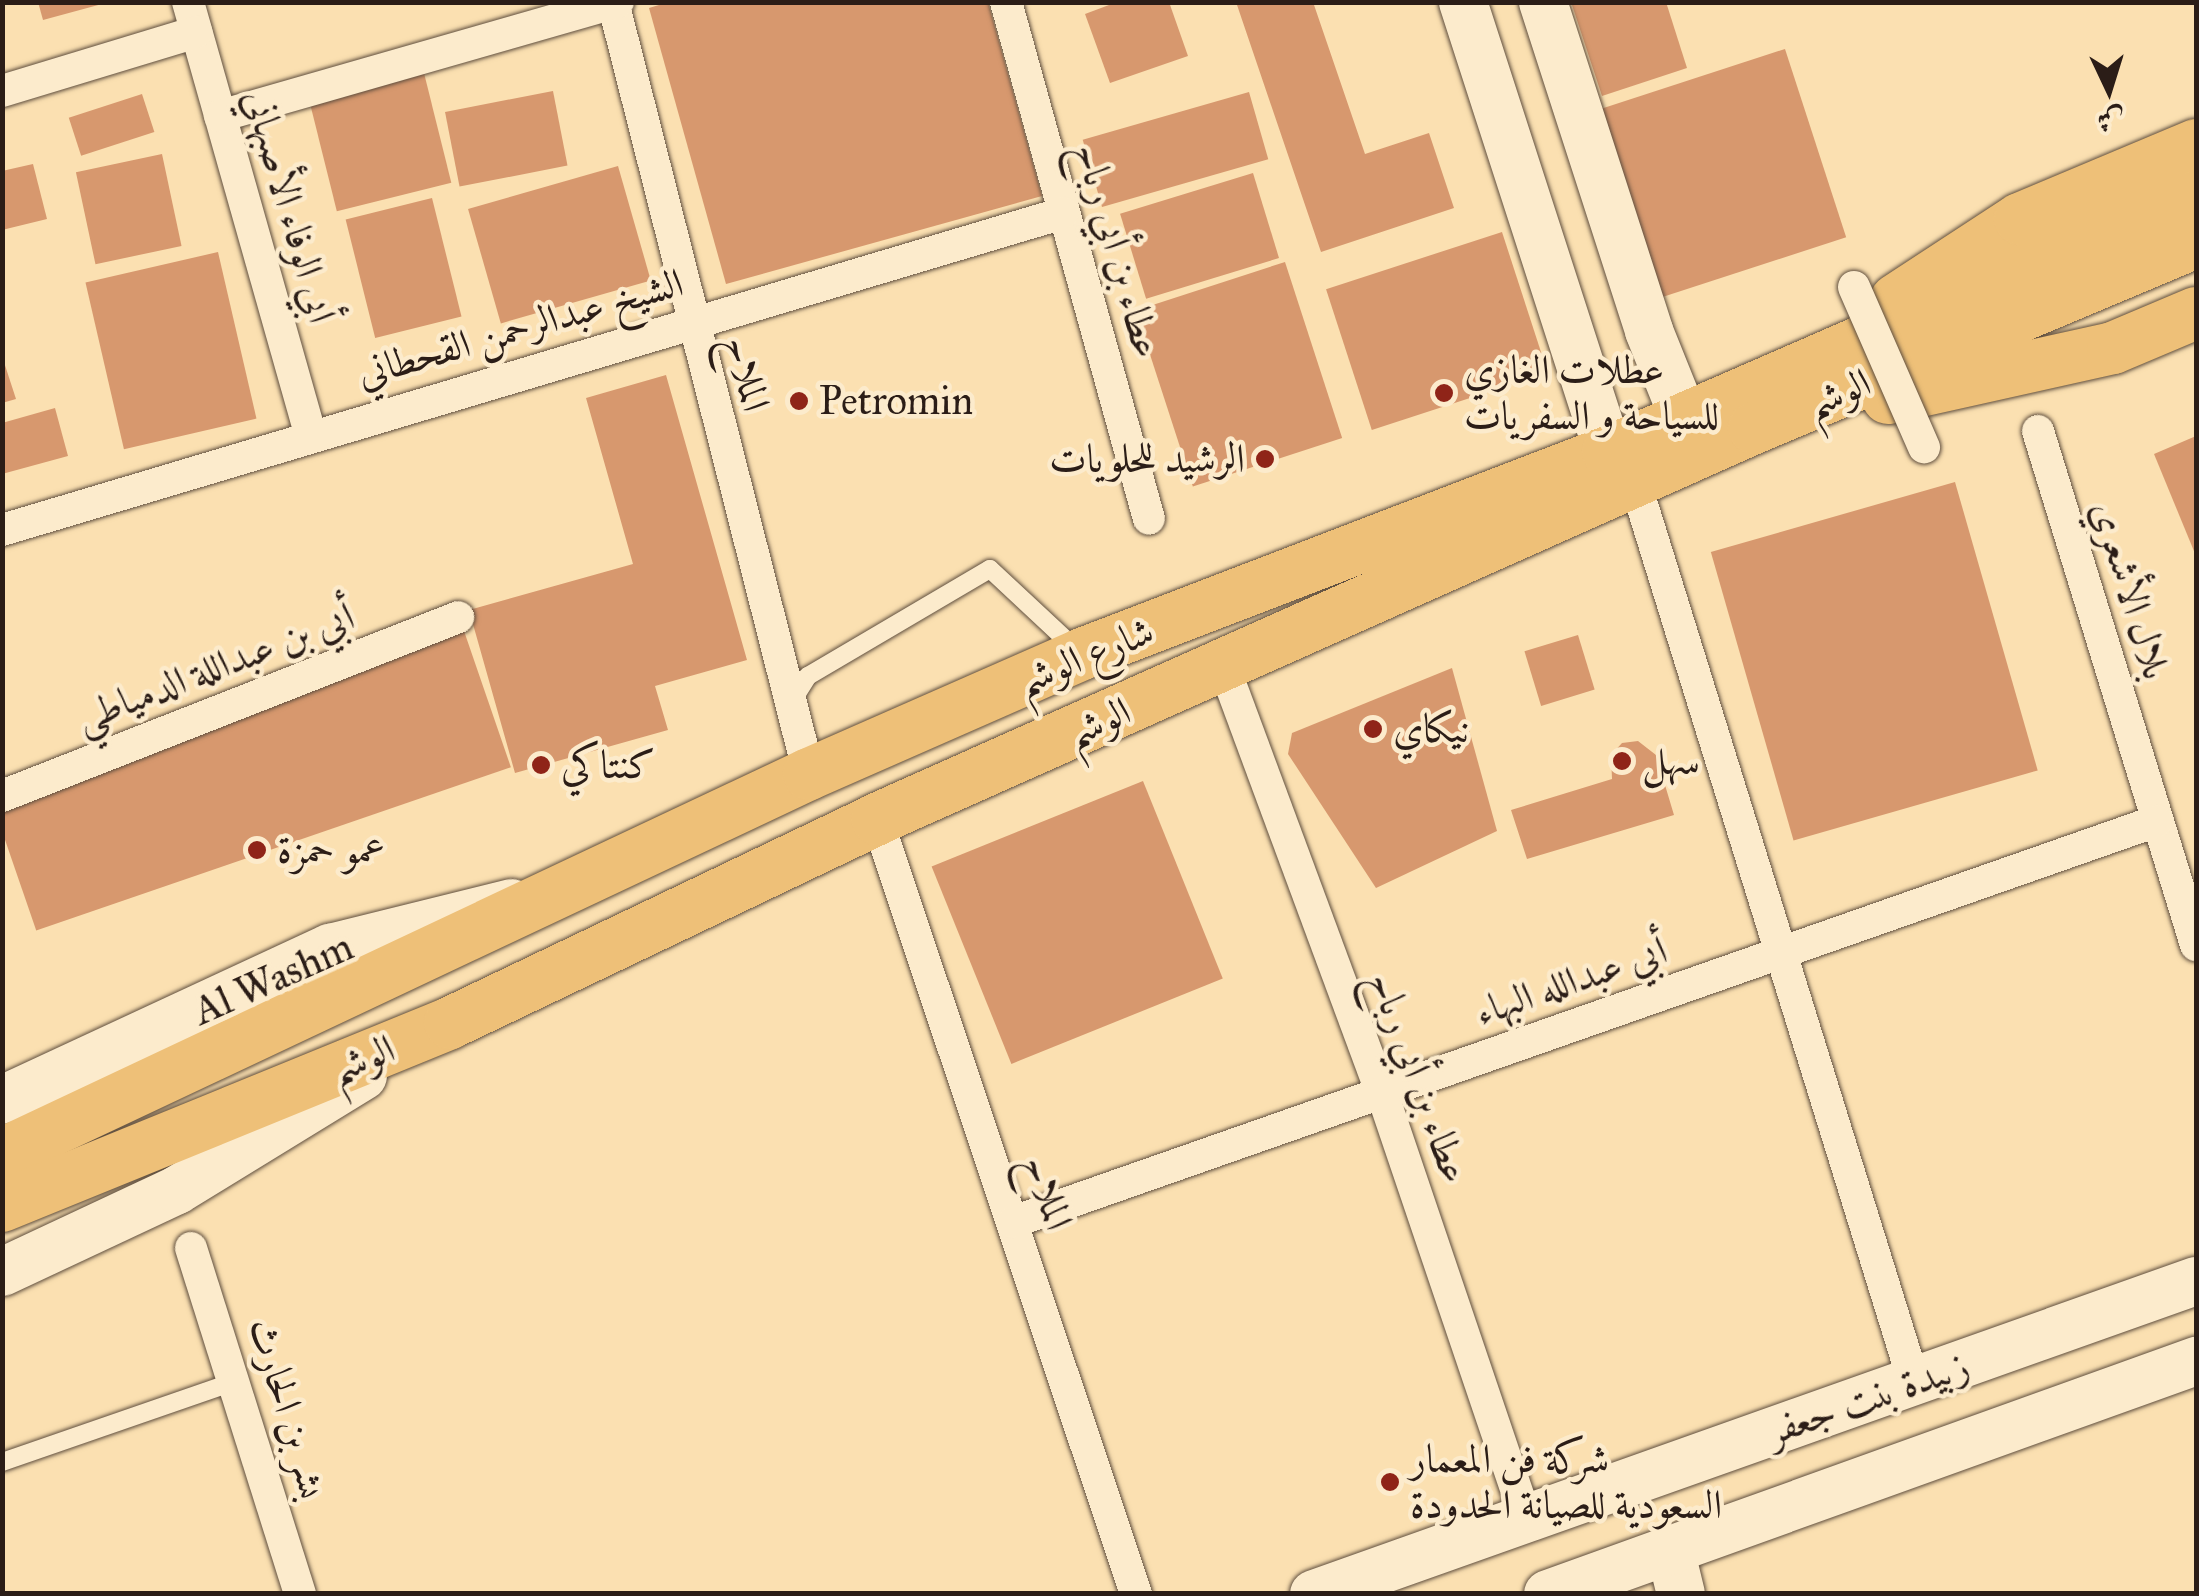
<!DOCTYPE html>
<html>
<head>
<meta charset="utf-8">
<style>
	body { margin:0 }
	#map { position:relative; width:2199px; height:1596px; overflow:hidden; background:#fbe0b1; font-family:"IM FELL Great Primer",Amiri,serif }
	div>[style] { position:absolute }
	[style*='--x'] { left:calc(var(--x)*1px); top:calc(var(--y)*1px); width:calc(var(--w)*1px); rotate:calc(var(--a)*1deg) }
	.building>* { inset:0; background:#d7986e; transform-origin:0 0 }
	.roads { filter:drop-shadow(0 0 2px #5f4e3e) drop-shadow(0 0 2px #5f4e3e) }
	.lane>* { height:18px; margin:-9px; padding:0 9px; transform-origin:9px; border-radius:9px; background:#fcebcc }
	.street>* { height:32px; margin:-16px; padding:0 16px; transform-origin:16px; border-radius:16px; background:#fcebcc }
	.secondary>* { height:48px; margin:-24px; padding:0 24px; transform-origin:24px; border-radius:24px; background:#fcebcc }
	.primary>* { height:52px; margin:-26px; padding:0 26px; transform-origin:26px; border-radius:26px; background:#eec078 }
	.bridges { filter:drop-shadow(0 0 2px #5f4e3e) drop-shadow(0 0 2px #5f4e3e) }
	.street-bridge>* { height:32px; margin:-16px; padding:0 16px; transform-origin:16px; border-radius:16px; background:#fcebcc }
	.dots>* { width:28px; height:28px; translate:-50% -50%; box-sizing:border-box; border:5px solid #fcebcc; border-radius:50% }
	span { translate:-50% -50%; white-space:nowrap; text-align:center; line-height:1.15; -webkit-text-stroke:9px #fcebcc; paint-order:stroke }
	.street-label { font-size:40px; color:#2b1d17 }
	.poi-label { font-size:40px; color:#2b1d17 }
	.left { translate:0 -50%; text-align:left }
	.right { translate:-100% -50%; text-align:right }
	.frame { position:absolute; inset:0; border:5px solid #2b1d17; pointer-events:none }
	.north { position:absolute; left:2059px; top:40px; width:100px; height:100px; -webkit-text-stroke:8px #fcebcc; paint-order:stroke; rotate:176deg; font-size:28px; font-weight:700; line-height:40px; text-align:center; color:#2b1d17 }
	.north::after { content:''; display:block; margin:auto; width:35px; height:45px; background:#2b1d17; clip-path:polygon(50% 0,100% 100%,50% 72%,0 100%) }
</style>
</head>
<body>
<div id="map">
	<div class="building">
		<div style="clip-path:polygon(38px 2px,102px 2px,102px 4px,43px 20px)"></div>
		<div style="clip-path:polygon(669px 2px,988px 2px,1042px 196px,726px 284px,649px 8px)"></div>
		<div style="clip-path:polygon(1117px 2px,1169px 2px,1188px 56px,1110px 83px,1085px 14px)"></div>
		<div style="clip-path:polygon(1236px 2px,1313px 2px,1365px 154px,1429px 133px,1454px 208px,1321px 252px)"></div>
		<div style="clip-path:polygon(1571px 2px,1666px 2px,1687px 68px,1602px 96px)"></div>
		<div style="left:1785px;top:49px;width:198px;height:198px;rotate:72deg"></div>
		<div style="left:424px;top:73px;width:113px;height:118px;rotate:76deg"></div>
		<div style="left:553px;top:91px;width:76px;height:110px;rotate:79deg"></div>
		<div style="left:1249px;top:92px;width:70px;height:173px;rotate:74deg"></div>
		<div style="left:142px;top:94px;width:40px;height:77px;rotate:72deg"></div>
		<div style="left:162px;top:154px;width:94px;height:88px;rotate:78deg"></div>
		<div style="clip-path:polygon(33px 164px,47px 219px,2px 230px,2px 171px)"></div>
		<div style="left:618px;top:166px;width:119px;height:156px;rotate:74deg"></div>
		<div style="left:1253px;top:173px;width:89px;height:139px;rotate:73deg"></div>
		<div style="left:432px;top:198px;width:122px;height:89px;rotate:76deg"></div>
		<div style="left:1502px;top:232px;width:148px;height:185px;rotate:72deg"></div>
		<div style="left:218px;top:252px;width:171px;height:136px;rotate:77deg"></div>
		<div style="left:1285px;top:262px;width:185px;height:157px;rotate:72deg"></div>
		<div style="clip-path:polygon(2px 356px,16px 399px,2px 403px)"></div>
		<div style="clip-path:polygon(666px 375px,747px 660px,655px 686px,668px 730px,515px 773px,469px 610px,633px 564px,586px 398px)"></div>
		<div style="clip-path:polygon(55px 408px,68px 456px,2px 474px,2px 423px)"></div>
		<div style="clip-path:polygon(2196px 436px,2196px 556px,2154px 454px)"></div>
		<div style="left:1955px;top:482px;width:300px;height:254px;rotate:74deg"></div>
		<div style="left:464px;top:631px;width:144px;height:502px;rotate:71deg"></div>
		<div style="left:1578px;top:635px;width:57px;height:56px;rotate:73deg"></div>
		<div style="clip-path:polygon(1452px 668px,1497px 831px,1376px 888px,1288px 754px,1292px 733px)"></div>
		<div style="clip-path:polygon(1638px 741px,1656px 755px,1674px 815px,1527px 859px,1511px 810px,1612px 779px,1611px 755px,1622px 743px)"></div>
		<div style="left:1143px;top:781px;width:213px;height:228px;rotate:68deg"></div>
	</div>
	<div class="roads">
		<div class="lane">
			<div style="--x:791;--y:703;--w:32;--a:-58"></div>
			<div style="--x:808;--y:676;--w:211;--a:-30.5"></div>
			<div style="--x:990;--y:569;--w:120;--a:43"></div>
			<div style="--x:2;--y:1462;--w:248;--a:-19.1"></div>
		</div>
		<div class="street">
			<div style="--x:188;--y:2;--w:449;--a:74.2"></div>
			<div style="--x:613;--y:2;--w:796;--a:75.75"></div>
			<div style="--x:1006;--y:2;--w:536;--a:74.54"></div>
			<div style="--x:2;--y:91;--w:203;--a:-16.9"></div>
			<div style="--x:220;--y:116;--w:414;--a:-16"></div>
			<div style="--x:2038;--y:431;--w:538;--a:72.91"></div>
			<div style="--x:1635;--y:482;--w:942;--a:72.78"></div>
			<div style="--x:2;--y:530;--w:1107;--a:-16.63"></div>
			<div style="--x:1224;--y:667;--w:454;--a:69.7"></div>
			<div style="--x:1382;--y:1093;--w:450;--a:71.3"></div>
			<div style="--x:2;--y:796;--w:490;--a:-21.4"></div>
			<div style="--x:877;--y:819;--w:817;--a:71.52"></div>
			<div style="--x:1013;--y:1222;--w:1212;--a:-19.32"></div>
			<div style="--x:191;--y:1248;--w:363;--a:72.5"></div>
		</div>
		<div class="secondary">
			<div style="--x:1463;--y:2;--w:473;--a:72.1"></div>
			<div style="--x:1543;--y:2;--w:346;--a:72.1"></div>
			<div style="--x:1649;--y:331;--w:94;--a:68.1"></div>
			<div style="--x:2;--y:1100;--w:362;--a:-24.9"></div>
			<div style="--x:330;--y:948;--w:187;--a:-13.9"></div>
			<div style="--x:2;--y:1272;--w:193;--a:-25.1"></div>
			<div style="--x:177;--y:1190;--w:218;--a:-31.5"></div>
			<div style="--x:1670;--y:1549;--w:46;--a:76.3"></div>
			<div style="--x:1314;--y:1594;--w:936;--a:-19.54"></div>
			<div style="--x:1548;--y:1594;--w:689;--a:-19.78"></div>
		</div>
		<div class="primary">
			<div style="--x:1896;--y:300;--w:148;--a:-33.2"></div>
			<div style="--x:2020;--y:219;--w:191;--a:-22.8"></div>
			<div style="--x:1888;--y:398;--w:230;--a:-12.5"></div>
			<div style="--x:2113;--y:348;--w:90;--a:-22.9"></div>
			<div style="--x:2;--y:1154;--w:892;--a:-25.21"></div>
			<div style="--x:809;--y:774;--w:298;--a:-23.7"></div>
			<div style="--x:1082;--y:654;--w:563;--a:-21.01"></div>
			<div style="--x:1608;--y:452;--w:641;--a:-23.53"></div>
			<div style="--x:2;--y:1206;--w:484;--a:-22.2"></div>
			<div style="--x:450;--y:1023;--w:473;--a:-25.5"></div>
			<div style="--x:877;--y:819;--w:960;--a:-24.03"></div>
			<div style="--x:1754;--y:428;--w:480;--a:-22.8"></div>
		</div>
	</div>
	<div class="bridges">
		<div class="street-bridge">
			<div style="--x:1854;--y:287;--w:175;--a:66.4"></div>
		</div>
	</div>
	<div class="dots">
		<div style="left:1444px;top:393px;background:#8f2418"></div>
		<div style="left:799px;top:401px;background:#8f2418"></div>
		<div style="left:1265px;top:459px;background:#8f2418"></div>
		<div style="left:1373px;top:729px;background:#8f2418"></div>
		<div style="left:1622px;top:761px;background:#8f2418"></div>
		<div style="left:541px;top:765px;background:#8f2418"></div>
		<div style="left:257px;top:850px;background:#8f2418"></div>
		<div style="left:1390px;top:1482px;background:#8f2418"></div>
	</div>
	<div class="street-label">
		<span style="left:290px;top:206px;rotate:74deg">أبي الوفاء الأصبهاني</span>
		<span style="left:1118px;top:250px;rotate:74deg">عطاء بن أبي رباح</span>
		<span style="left:520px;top:328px;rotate:-16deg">الشيخ عبدالرحمن القحطاني</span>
		<span style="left:747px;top:373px;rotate:75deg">الملاح</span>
		<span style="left:1838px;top:393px;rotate:-23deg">الوشم</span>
		<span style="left:2131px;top:590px;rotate:73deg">بلال الأشعري</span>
		<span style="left:1085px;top:656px;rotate:-22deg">شارع الوشم</span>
		<span style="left:215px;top:667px;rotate:-21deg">أبي بن عبداللة الدمياطي</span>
		<span style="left:1098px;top:722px;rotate:-24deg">الوشم</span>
		<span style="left:273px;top:979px;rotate:-24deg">Al Washm</span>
		<span style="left:1571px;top:981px;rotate:-19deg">أبي عبدالله البهاء</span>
		<span style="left:362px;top:1059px;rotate:-22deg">الوشم</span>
		<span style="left:1419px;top:1077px;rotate:70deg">عطاء بن أبي رباح</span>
		<span style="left:1048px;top:1192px;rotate:71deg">الملاح</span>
		<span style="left:1868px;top:1398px;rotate:-19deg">زبيدة بنت جعفر</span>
		<span style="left:288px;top:1408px;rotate:73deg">بشر بن الحارث</span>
	</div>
	<div class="poi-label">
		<span class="left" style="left:1464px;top:393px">عطلات الغازي<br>للسياحة و السفريات</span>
		<span class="left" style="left:819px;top:401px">Petromin</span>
		<span class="right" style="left:1245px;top:459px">الرشيد للحلويات</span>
		<span class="left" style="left:1393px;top:729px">نيكاي</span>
		<span class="left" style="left:1642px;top:761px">سهل</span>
		<span class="left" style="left:561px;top:765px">كنتاكي</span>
		<span class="left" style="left:277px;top:850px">عمو حمزة</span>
		<span class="left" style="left:1410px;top:1482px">شركة فن المعمار<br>السعودية للصيانة الحدودة</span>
	</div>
	<div class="frame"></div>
	<div class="north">ش</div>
</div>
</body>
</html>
